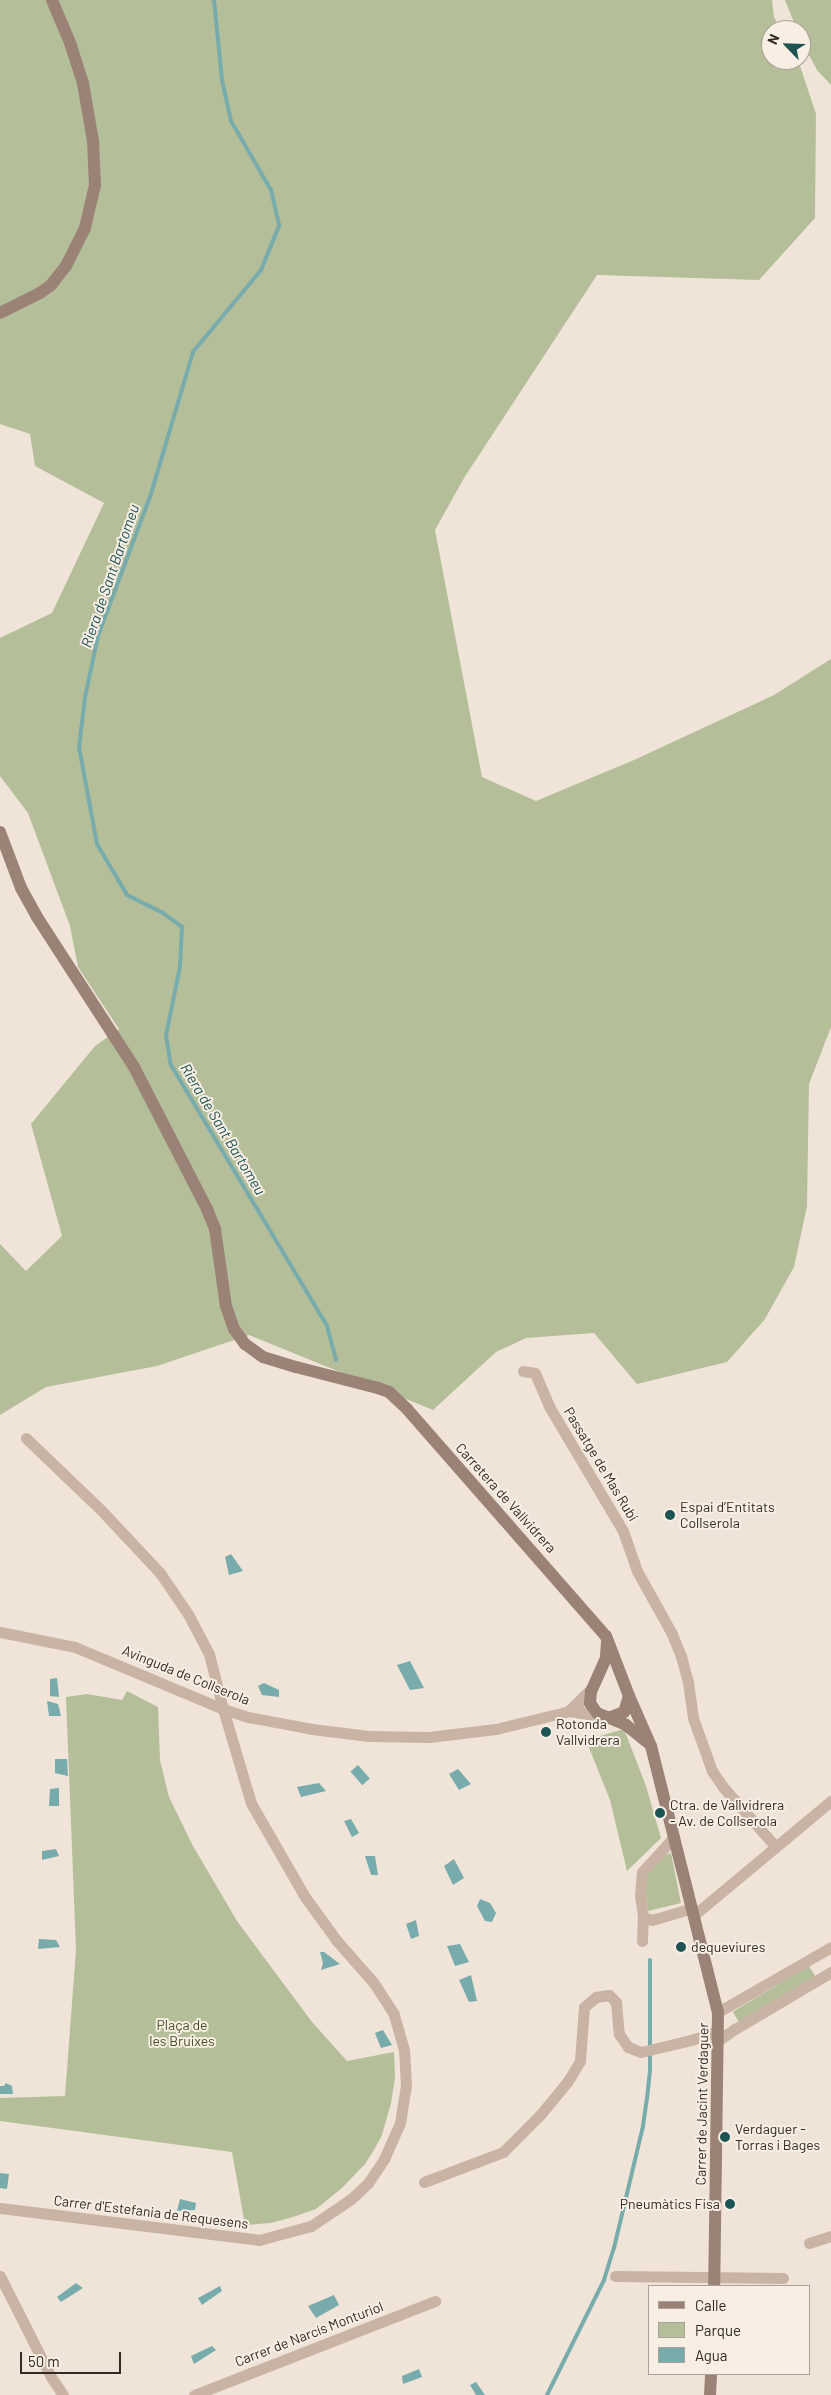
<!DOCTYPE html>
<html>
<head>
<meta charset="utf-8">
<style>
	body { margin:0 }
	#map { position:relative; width:831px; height:2395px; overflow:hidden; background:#f0e4d8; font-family:Barlow,sans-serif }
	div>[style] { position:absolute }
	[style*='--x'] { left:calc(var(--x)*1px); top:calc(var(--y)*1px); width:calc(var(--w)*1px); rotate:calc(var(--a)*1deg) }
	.green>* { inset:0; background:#b4be99; transform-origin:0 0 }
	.water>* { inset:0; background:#78acac; transform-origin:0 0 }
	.stream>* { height:4px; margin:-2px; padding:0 2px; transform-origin:2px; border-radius:2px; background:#78acac }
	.minor>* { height:11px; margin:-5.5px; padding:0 5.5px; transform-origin:5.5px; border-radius:5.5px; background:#c8b3a5 }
	.tertiary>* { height:12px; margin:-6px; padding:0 6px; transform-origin:6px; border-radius:6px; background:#c8b3a5 }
	.secondary>* { height:12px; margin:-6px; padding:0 6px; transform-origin:6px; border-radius:6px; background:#9b8276 }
	.dots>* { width:14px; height:14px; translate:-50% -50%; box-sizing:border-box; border:2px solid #f8eee4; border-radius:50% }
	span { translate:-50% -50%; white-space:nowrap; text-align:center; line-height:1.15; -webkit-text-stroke:4px #f8eee4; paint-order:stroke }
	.street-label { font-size:14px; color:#332a26 }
	.poi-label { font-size:14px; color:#332a26 }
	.left { translate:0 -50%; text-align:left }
	.right { translate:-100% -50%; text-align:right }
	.park-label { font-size:14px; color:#45512a }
	.water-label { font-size:15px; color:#1d5353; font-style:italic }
	.legend { position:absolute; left:648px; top:2285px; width:162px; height:90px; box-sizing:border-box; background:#f8eee4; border:1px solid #a9a098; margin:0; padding:6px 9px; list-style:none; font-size:15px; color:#332a26 }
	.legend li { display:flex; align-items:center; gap:10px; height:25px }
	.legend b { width:25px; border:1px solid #a9a098 }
	.north { position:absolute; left:761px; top:20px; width:50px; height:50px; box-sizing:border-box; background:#f8eee4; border:1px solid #a9a098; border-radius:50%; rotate:294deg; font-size:14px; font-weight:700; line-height:20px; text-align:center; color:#332a26 }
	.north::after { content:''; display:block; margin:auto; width:18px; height:22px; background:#1d5353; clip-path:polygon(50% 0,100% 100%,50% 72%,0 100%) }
	.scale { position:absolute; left:20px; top:2352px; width:101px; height:22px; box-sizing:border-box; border:2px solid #332a26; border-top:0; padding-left:6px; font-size:15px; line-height:18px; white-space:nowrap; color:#332a26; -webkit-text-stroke:4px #f8eee4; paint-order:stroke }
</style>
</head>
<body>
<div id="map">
	<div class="green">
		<div style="clip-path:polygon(0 0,772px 0,774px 17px,781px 30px,771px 30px,771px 60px,798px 60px,816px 114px,815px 218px,759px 280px,597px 275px,464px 478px,435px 530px,482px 777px,536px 801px,634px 760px,774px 695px,831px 659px,831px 1027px,809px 1084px,807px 1206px,794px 1267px,765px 1319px,727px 1362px,637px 1384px,594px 1333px,526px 1338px,496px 1352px,433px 1410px,249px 1335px,157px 1366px,46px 1387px,0 1415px,0 1244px,26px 1271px,62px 1236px,31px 1124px,95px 1046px,119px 1029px,78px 967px,70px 926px,28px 813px,0 776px,0 638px,52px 613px,104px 503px,35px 466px,30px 434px,0 424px)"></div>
		<div style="clip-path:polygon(785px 0,831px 0,831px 85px,817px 70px,801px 40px,801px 30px,797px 30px)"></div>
		<div style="clip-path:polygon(127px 1691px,158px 1707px,160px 1760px,169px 1797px,193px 1846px,237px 1921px,312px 2022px,347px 2061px,394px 2052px,395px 2077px,391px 2103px,382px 2135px,374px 2150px,365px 2164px,342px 2188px,316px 2209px,293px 2217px,271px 2223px,245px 2225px,232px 2152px,0 2121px,0 2098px,65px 2096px,76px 1950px,66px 1697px,87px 1694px,122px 1700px)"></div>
		<div style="clip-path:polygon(624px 1729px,646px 1786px,661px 1838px,627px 1871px,610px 1800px,586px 1740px)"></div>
		<div style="clip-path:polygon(671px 1853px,681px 1903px,648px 1911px,644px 1873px,653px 1860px)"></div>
		<div style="left:809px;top:1966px;width:12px;height:89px;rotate:59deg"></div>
	</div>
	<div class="water">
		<div style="clip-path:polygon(231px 1554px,243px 1571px,229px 1575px,225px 1557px)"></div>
		<div style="clip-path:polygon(410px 1661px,424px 1688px,410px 1690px,397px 1665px)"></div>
		<div style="clip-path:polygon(57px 1678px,59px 1697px,50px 1696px,50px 1679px)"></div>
		<div style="clip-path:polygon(264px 1683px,279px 1690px,279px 1697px,262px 1695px,258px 1686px)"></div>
		<div style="clip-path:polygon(47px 1701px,58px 1704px,61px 1716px,49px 1716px)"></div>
		<div style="clip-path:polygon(55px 1759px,67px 1759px,68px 1776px,55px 1773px)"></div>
		<div style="left:358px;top:1765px;width:18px;height:10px;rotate:49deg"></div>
		<div style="clip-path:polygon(458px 1769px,471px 1784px,459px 1790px,449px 1774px)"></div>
		<div style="clip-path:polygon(319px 1783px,326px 1791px,301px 1797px,297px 1787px)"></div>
		<div style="clip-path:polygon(59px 1788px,59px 1806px,49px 1806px,50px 1789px)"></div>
		<div style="clip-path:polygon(351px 1819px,359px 1833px,352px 1837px,344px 1821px)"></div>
		<div style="clip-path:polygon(56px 1849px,59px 1856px,42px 1860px,42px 1851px)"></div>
		<div style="clip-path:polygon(365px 1856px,375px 1856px,378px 1875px,371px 1875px)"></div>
		<div style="clip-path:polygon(454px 1859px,464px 1878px,453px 1885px,444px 1866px)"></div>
		<div style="clip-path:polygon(480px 1899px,490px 1903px,496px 1913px,492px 1922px,485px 1921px,477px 1906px)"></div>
		<div style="clip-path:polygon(416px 1920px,419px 1936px,411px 1939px,406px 1924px)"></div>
		<div style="clip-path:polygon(39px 1939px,56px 1940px,60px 1947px,38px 1949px)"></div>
		<div style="clip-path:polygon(460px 1944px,469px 1962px,455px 1966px,447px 1946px)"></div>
		<div style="clip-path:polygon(320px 1952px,324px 1952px,340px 1964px,321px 1970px,323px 1963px)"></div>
		<div style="clip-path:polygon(471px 1975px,477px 2001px,469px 2002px,459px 1980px)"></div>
		<div style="clip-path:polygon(383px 2030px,392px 2045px,381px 2048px,375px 2033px)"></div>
		<div style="clip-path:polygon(6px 2083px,12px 2086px,13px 2094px,0 2094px,0 2086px,4px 2086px)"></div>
		<div style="clip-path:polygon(0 2173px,9px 2174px,7px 2189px,0 2188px)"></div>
		<div style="clip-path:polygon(180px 2199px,196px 2203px,195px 2210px,177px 2211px)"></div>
		<div style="clip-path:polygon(76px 2283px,83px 2288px,61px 2302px,57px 2297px)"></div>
		<div style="clip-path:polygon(220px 2286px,222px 2291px,202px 2305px,198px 2298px)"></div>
		<div style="clip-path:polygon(334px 2295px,339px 2305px,316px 2318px,308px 2306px)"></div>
		<div style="clip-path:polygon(212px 2346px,216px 2350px,194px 2364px,191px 2356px)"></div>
		<div style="clip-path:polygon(419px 2369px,422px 2377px,403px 2384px,402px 2376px)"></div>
		<div style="clip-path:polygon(476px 2382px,485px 2395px,476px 2395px,470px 2385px)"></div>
	</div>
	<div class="stream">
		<div style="--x:214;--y:0;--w:80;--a:84.3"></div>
		<div style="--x:222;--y:80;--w:42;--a:77.6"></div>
		<div style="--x:231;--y:121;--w:80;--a:59.9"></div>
		<div style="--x:271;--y:190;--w:37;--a:77"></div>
		<div style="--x:279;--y:226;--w:48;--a:112.2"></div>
		<div style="--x:261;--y:270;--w:107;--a:129.7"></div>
		<div style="--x:193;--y:352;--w:148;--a:106.5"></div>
		<div style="--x:151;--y:494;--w:152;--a:110.5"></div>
		<div style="--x:98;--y:636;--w:62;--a:102"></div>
		<div style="--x:85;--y:697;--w:50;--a:96.8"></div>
		<div style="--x:79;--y:747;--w:99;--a:79.5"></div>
		<div style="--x:97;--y:844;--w:59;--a:59.5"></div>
		<div style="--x:127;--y:895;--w:40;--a:26.6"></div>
		<div style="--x:163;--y:913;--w:24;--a:36"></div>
		<div style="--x:182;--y:927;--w:40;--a:92.9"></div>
		<div style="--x:180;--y:967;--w:69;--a:101.6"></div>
		<div style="--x:166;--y:1035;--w:30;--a:81"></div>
		<div style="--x:171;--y:1065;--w:304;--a:59.1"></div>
		<div style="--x:327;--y:1326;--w:35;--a:75"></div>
		<div style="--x:547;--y:2395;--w:128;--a:-63.6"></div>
		<div style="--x:604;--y:2280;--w:34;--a:-73"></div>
		<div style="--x:614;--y:2248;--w:125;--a:-76.6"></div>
		<div style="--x:643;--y:2126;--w:27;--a:-82"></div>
		<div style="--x:647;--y:2099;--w:30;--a:-84"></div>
		<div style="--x:650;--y:2069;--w:109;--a:-90"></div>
	</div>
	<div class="minor">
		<div style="--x:523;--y:1371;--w:12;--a:9"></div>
		<div style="--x:535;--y:1373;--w:38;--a:67"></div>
		<div style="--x:550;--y:1408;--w:143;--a:59.3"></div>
		<div style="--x:623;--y:1531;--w:42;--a:70.7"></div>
		<div style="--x:637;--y:1571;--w:72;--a:60.9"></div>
		<div style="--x:672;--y:1634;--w:24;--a:68"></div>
		<div style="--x:681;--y:1656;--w:27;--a:75"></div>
		<div style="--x:688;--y:1682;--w:36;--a:82"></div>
		<div style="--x:693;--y:1718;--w:56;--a:70.3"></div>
		<div style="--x:712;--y:1771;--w:19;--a:55"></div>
		<div style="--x:723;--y:1787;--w:79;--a:48.6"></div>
		<div style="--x:0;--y:1632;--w:76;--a:11.3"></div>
		<div style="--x:75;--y:1647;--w:160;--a:22.7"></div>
		<div style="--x:223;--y:1709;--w:26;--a:18"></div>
		<div style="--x:248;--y:1717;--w:65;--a:10.6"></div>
		<div style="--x:312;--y:1729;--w:57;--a:7"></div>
		<div style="--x:369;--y:1736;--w:60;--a:1"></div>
		<div style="--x:429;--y:1737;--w:67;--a:-6.8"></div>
		<div style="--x:496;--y:1729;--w:76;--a:-13.7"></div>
		<div style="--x:674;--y:1837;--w:47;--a:132.4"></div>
		<div style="--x:642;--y:1872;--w:23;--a:95"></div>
		<div style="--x:640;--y:1895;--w:22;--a:82"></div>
		<div style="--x:643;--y:1917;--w:9;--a:18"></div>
		<div style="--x:652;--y:1920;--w:42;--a:-16.7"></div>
		<div style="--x:694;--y:1915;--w:178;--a:-39.8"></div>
		<div style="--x:642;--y:1941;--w:24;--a:-88"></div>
		<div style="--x:718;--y:2012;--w:130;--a:-29.9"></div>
		<div style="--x:719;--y:2040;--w:19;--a:-35"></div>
		<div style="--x:735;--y:2029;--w:112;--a:-30.7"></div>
		<div style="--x:424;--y:2182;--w:85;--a:-20.8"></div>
		<div style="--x:503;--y:2152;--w:52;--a:-45"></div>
		<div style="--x:540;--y:2115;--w:44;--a:-50.5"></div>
		<div style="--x:568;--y:2081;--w:23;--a:-59"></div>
		<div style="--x:580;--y:2061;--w:54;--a:-85.8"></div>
		<div style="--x:584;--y:2007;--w:16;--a:-40"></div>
		<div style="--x:596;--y:1997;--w:13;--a:-9"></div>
		<div style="--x:609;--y:1995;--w:10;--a:45"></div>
		<div style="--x:616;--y:2002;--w:32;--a:85"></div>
		<div style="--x:619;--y:2034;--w:16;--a:55"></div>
		<div style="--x:628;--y:2047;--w:14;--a:21"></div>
		<div style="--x:641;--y:2052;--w:51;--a:-13.5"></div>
		<div style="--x:691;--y:2040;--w:29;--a:-18"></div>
		<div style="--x:0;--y:2208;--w:261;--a:7"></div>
		<div style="--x:259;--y:2240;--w:54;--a:-15.1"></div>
		<div style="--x:311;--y:2226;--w:48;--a:-34"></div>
		<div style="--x:351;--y:2199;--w:23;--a:-43"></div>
		<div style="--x:368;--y:2183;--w:29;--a:-56"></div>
		<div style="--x:384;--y:2159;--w:39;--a:-66"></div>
		<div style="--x:400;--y:2123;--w:37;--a:-81"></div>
		<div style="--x:406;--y:2086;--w:36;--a:-93"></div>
		<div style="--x:404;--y:2050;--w:37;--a:-106"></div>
		<div style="--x:394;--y:2014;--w:38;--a:-123"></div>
		<div style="--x:373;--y:1982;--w:55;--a:-131.3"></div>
		<div style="--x:337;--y:1941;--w:54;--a:-126"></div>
		<div style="--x:305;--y:1897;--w:108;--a:-119.9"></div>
		<div style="--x:251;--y:1803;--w:98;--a:-106.6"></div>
		<div style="--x:223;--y:1709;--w:57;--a:-104.3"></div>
		<div style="--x:209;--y:1654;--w:45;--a:-117.7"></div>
		<div style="--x:188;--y:1614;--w:50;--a:-124.3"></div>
		<div style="--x:160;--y:1573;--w:86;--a:-133.1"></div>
		<div style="--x:101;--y:1510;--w:104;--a:-136.2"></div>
		<div style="--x:809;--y:2243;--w:23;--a:-18"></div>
		<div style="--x:0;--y:2276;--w:113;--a:63.2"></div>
		<div style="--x:51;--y:2377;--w:22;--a:56"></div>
		<div style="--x:615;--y:2276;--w:168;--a:0.7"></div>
		<div style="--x:194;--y:2395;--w:259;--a:-21.3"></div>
	</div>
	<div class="tertiary">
		<div style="--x:570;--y:1711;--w:32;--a:9"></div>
		<div style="--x:570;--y:1711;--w:29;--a:-44"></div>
	</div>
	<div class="secondary">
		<div style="--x:0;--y:313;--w:45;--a:-26.6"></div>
		<div style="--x:40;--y:293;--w:14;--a:-36"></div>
		<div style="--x:51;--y:285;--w:24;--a:-52"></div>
		<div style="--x:66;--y:266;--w:42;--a:-63.4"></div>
		<div style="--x:85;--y:228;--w:44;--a:-76.9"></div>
		<div style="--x:95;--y:185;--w:44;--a:-92.6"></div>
		<div style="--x:93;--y:141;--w:59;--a:-99.8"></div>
		<div style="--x:83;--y:83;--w:40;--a:-108"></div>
		<div style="--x:71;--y:45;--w:49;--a:-112.9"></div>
		<div style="--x:0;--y:832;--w:60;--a:69.4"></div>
		<div style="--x:21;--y:888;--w:33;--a:61"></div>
		<div style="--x:37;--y:917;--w:179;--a:57.1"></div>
		<div style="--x:134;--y:1067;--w:160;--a:62.8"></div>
		<div style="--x:207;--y:1209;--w:22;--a:68"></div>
		<div style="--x:215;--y:1229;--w:78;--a:81.9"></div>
		<div style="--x:226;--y:1306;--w:24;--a:71"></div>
		<div style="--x:234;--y:1329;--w:19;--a:54"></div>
		<div style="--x:245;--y:1344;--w:22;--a:36"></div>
		<div style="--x:263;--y:1357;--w:34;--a:17"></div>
		<div style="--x:296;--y:1367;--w:85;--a:14.4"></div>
		<div style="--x:378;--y:1388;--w:12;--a:20"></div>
		<div style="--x:389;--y:1392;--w:25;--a:43"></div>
		<div style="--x:407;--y:1409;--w:302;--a:48.8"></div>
		<div style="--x:606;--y:1636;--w:64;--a:69"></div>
		<div style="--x:629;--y:1696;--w:17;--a:107"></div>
		<div style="--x:624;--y:1712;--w:17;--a:159"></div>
		<div style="--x:607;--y:1642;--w:16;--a:94"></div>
		<div style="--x:606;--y:1658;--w:36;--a:114"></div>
		<div style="--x:591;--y:1691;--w:12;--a:95"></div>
		<div style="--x:590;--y:1703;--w:12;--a:55"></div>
		<div style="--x:597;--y:1713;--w:31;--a:22"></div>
		<div style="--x:626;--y:1725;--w:28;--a:39"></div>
		<div style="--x:629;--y:1696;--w:55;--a:66.3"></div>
		<div style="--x:651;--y:1746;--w:274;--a:75.9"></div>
		<div style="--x:718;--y:2012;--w:274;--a:90.8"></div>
		<div style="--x:710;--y:2395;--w:21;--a:-87"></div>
	</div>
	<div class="dots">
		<div style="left:670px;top:1515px;background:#1d5353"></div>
		<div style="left:546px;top:1732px;background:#1d5353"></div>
		<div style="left:660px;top:1813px;background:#1d5353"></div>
		<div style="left:681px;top:1947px;background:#1d5353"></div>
		<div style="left:725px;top:2137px;background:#1d5353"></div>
		<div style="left:730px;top:2204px;background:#1d5353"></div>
	</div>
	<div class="street-label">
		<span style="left:601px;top:1464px;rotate:59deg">Passatge de Mas Rubí</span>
		<span style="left:506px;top:1498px;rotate:48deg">Carretera de Vallvidrera</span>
		<span style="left:186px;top:1675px;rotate:22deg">Avinguda de Collserola</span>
		<span style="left:702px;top:2104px;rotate:-89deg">Carrer de Jacint Verdaguer</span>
		<span style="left:151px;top:2212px;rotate:7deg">Carrer d'Estefania de Requesens</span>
		<span style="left:309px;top:2334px;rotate:-21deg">Carrer de Narcís Monturiol</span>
	</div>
	<div class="poi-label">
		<span class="left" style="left:680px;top:1515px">Espai d’Entitats<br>Collserola</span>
		<span class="left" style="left:556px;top:1732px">Rotonda<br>Vallvidrera</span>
		<span class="left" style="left:670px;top:1813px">Ctra. de Vallvidrera<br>- Av. de Collserola</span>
		<span class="left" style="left:691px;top:1947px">dequeviures</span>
		<span class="left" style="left:735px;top:2137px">Verdaguer -<br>Torras i Bages</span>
		<span class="right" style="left:720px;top:2204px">Pneumàtics Fisa</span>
	</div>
	<div class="park-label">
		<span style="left:182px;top:2033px">Plaça de<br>les Bruixes</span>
	</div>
	<div class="water-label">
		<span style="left:110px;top:576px;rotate:-71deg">Riera de Sant Bartomeu</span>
		<span style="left:223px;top:1129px;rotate:59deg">Riera de Sant Bartomeu</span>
	</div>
	<ul class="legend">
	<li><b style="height:6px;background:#9b8276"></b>Calle</li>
	<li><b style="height:14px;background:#b4be99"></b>Parque</li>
	<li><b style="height:14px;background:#78acac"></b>Agua</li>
	</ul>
	<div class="north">N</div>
	<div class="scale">50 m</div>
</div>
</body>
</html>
